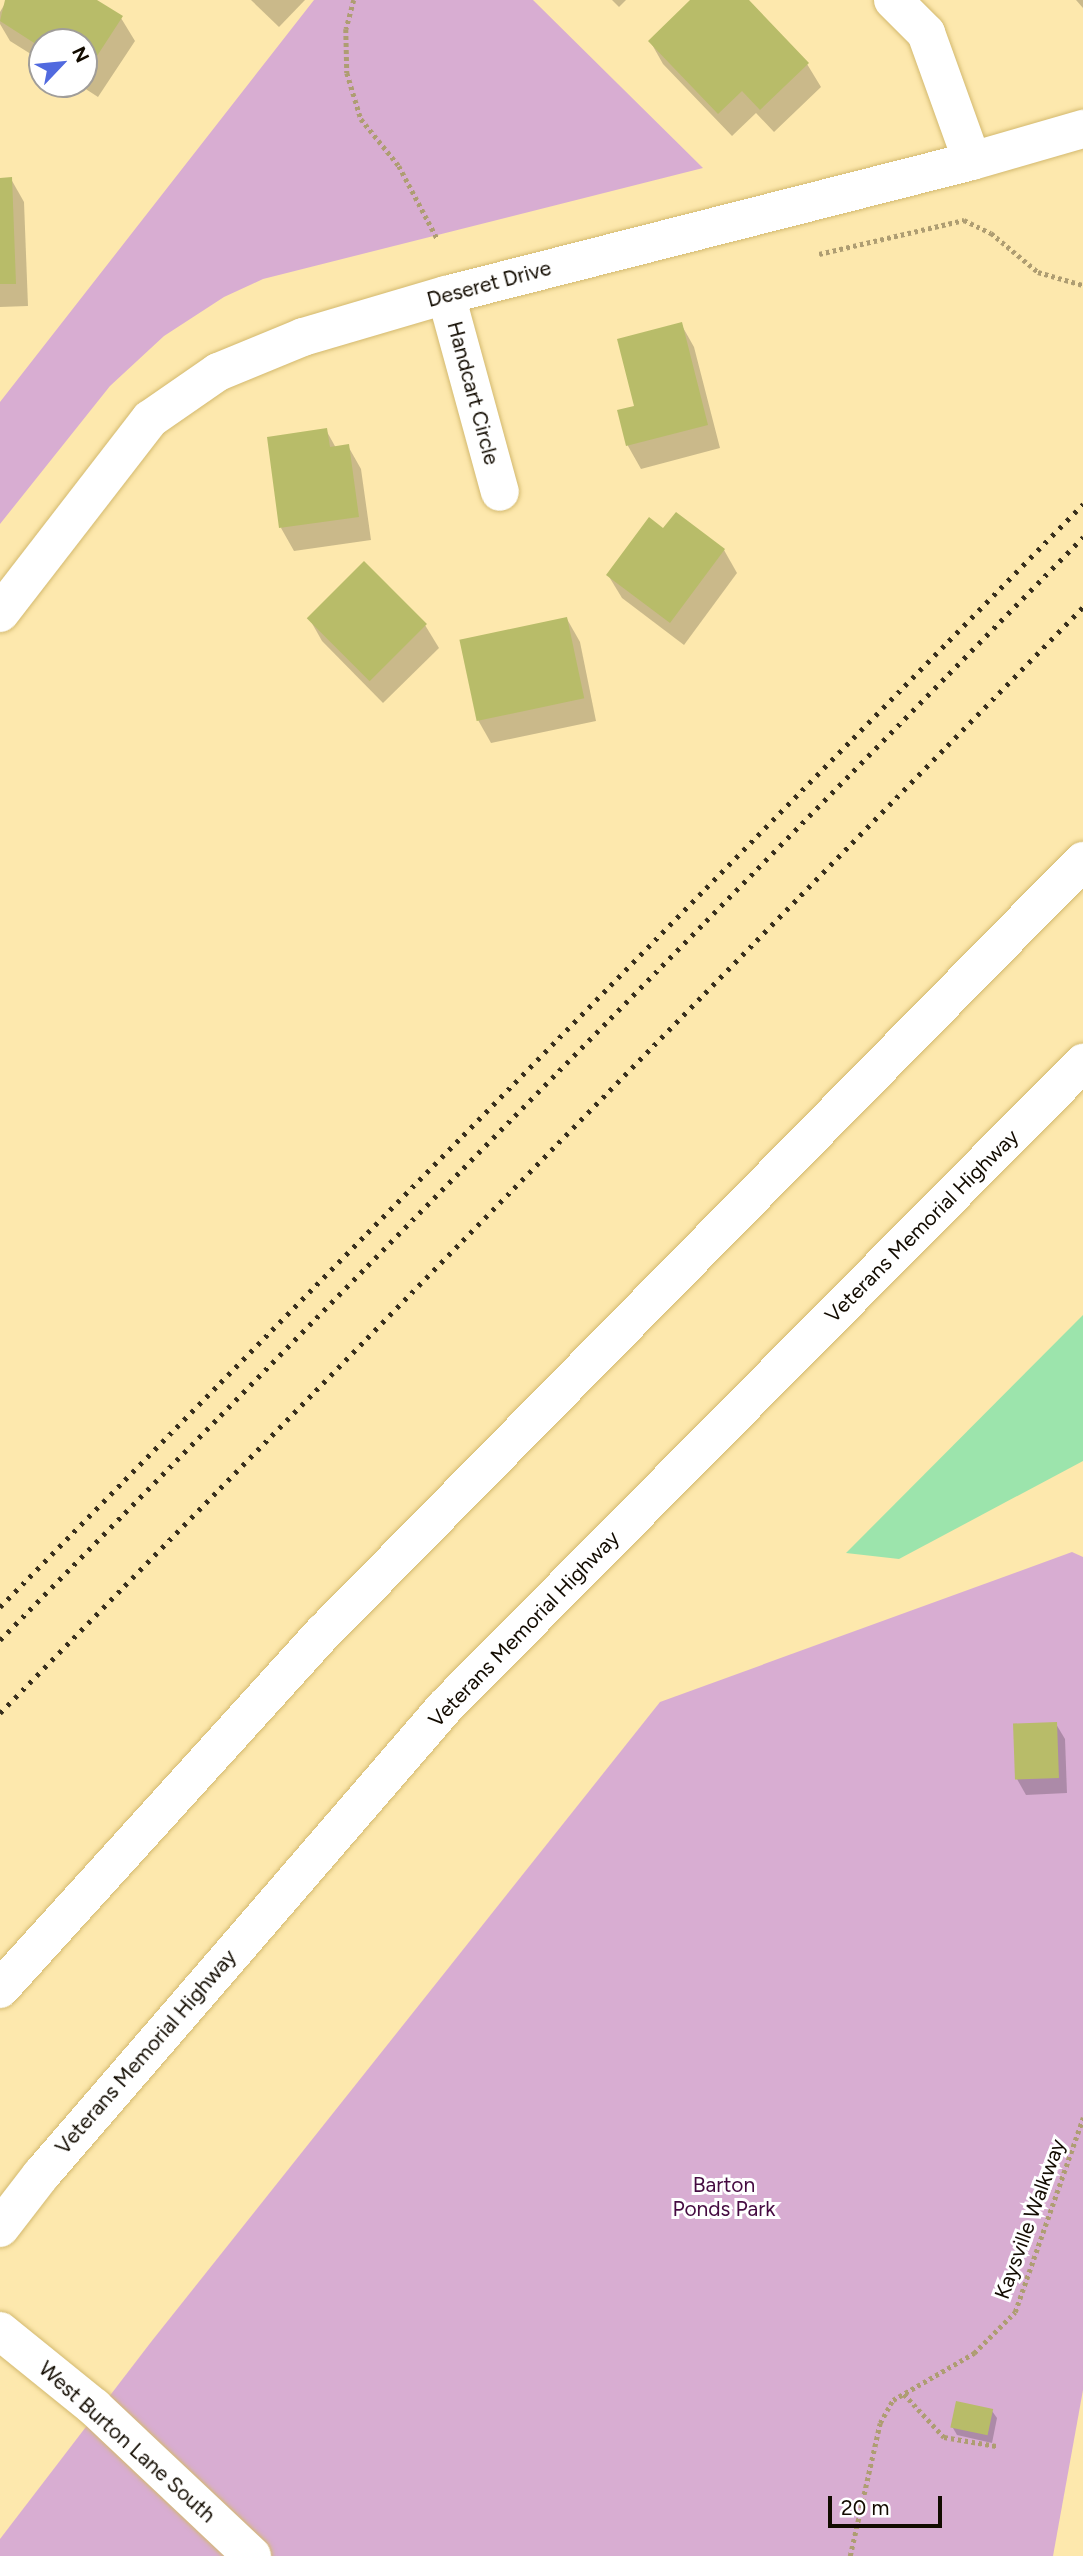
<!DOCTYPE html>
<html>
<head>
<meta charset="utf-8">
<style>
	body { margin:0 }
	#map { position:relative; width:1083px; height:2556px; overflow:hidden; background:#fde8ad; font-family:Figtree,sans-serif }
	div>[style] { position:absolute }
	[style*='--x'] { left:calc(var(--x)*1px); top:calc(var(--y)*1px); width:calc(var(--w)*1px); rotate:calc(var(--a)*1deg) }
	.green>* { inset:0; background:#d8add2 }
	.water>* { inset:0; background:#9ce4ac }
	.shadow>* { inset:0; background:#0003 }
	.building>* { inset:0; background:#b8bc69; transform-origin:0 0 }
	.path>* { height:4.5px; margin-top:-2.25px; transform-origin:0; background:repeating-linear-gradient(90deg,#ae9d72 0 3.5px,transparent 0 7px) }
	.roads { filter:drop-shadow(0 0 2px #d3b96f) drop-shadow(0 0 2px #d3b96f) }
	.minor>* { height:38px; margin:-19px; padding:0 19px; transform-origin:19px; border-radius:19px; background:#fff }
	.highway>* { height:38px; margin:-19px; padding:0 19px; transform-origin:19px; border-radius:19px; background:#fff }
	.rail>* { height:5px; margin-top:-2.5px; transform-origin:0; background:repeating-linear-gradient(90deg,#382f1c 0 3.5px,transparent 0 10.5px) }
	span { translate:-50% -50%; white-space:nowrap; text-align:center; line-height:1.15; -webkit-text-stroke:6px #fff; paint-order:stroke }
	.street-label { font-size:21px; color:#120b00 }
	.park-label { font-size:21px; color:#450b41 }
	.north { position:absolute; left:28px; top:28px; width:70px; height:70px; box-sizing:border-box; background:#fff; border:2px solid #a09d99; border-radius:50%; rotate:64deg; font-size:19px; font-weight:700; line-height:28px; text-align:center; color:#120b00 }
	.north::after { content:''; display:block; margin:auto; width:24px; height:32px; background:#516adf; clip-path:polygon(50% 0,100% 100%,50% 72%,0 100%) }
	.scale { position:absolute; left:828px; top:2496px; width:114px; height:32px; box-sizing:border-box; border:4px solid #120b00; border-top:0; padding-left:9px; font-size:21px; line-height:24px; white-space:nowrap; color:#120b00; -webkit-text-stroke:5px #fff; paint-order:stroke }
</style>
</head>
<body>
<div id="map">
	<div class="green">
		<div style="clip-path:polygon(314px 0,533px 0,703px 168px,263px 279px,224px 297px,164px 336px,110px 386px,0 524px,0 402px)"></div>
		<div style="clip-path:polygon(1072px 1552px,1083px 1557px,1083px 2390px,1053px 2556px,0 2556px,0 2539px,151px 2342px,660px 1702px)"></div>
	</div>
	<div class="water">
		<div style="clip-path:polygon(1083px 1315px,1083px 1461px,899px 1559px,846px 1553px)"></div>
	</div>
	<div class="shadow">
		<div style="clip-path:polygon(7px 0,94px 0,121px 18px,135px 41px,98px 97px,78px 84px,84px 84px,84px 42px,42px 42px,42px 61px,10px 41px,0 24px,0 12px)"></div>
		<div style="clip-path:polygon(251px 0,305px 0,279px 27px)"></div>
		<div style="clip-path:polygon(612px 0,626px 0,619px 7px)"></div>
		<div style="clip-path:polygon(693px 0,747px 0,807px 64px,821px 87px,774px 132px,756px 113px,732px 136px,663px 64px,650px 41px)"></div>
		<div style="clip-path:polygon(1076px 0,1083px 0,1083px 8px)"></div>
		<div style="clip-path:polygon(11px 179px,24px 202px,28px 306px,0 307px,0 180px)"></div>
		<div style="clip-path:polygon(681px 324px,694px 347px,720px 448px,641px 469px,628px 446px,619px 411px,636px 407px)"></div>
		<div style="clip-path:polygon(326px 430px,336px 448px,348px 446px,361px 469px,371px 540px,294px 551px,281px 528px)"></div>
		<div style="clip-path:polygon(664px 530px,724px 550px,737px 573px,684px 645px,622px 598px,608px 575px)"></div>
		<div style="clip-path:polygon(309px 618px,425px 625px,439px 648px,383px 703px,322px 641px)"></div>
		<div style="clip-path:polygon(567px 619px,580px 642px,596px 721px,491px 743px,478px 720px,461px 640px)"></div>
		<div style="clip-path:polygon(1056px 1724px,1065px 1739px,1067px 1793px,1026px 1795px,1017px 1779px)"></div>
		<div style="clip-path:polygon(992px 2411px,997px 2418px,992px 2443px,957px 2435px,953px 2428px)"></div>
	</div>
	<div class="building">
		<div style="clip-path:polygon(5px 0,97px 0,123px 16px,84px 76px,84px 42px,42px 42px,42px 48px,0 21px)"></div>
		<div style="clip-path:polygon(690px 0,749px 0,809px 63px,760px 110px,742px 91px,718px 114px,648px 41px)"></div>
		<div style="clip-path:polygon(12px 177px,16px 284px,0 284px,0 178px)"></div>
		<div style="clip-path:polygon(682px 322px,708px 425px,626px 446px,617px 410px,634px 406px,617px 339px)"></div>
		<div style="clip-path:polygon(327px 428px,330px 447px,349px 444px,359px 517px,279px 528px,267px 437px)"></div>
		<div style="clip-path:polygon(676px 512px,725px 549px,670px 623px,606px 575px,649px 517px,663px 528px)"></div>
		<div style="left:364px;top:561px;width:89px;height:81px;rotate:45deg"></div>
		<div style="left:567px;top:617px;width:83px;height:110px;rotate:78deg"></div>
		<div style="left:1057px;top:1722px;width:56px;height:44px;rotate:88deg"></div>
		<div style="left:956px;top:2401px;width:38px;height:27px;rotate:12deg"></div>
	</div>
	<div class="path">
		<div style="--x:354;--y:0;--w:30;--a:105"></div>
		<div style="--x:346;--y:29;--w:44;--a:88.7"></div>
		<div style="--x:347;--y:73;--w:48;--a:73.1"></div>
		<div style="--x:361;--y:119;--w:60;--a:51"></div>
		<div style="--x:399;--y:166;--w:81;--a:62.2"></div>
		<div style="--x:819;--y:254;--w:149;--a:-13.2"></div>
		<div style="--x:964;--y:220;--w:30;--a:26"></div>
		<div style="--x:991;--y:233;--w:61;--a:39.7"></div>
		<div style="--x:1038;--y:272;--w:47;--a:16.1"></div>
		<div style="--x:904;--y:2394;--w:59;--a:47.1"></div>
		<div style="--x:944;--y:2437;--w:53;--a:9.8"></div>
		<div style="--x:850;--y:2556;--w:136;--a:-77.3"></div>
		<div style="--x:880;--y:2423;--w:26;--a:-61"></div>
		<div style="--x:893;--y:2400;--w:94;--a:-30.1"></div>
		<div style="--x:974;--y:2353;--w:58;--a:-45"></div>
		<div style="--x:1015;--y:2312;--w:206;--a:-70.7"></div>
	</div>
	<div class="roads">
		<div class="minor">
			<div style="--x:893;--y:0;--w:47;--a:45"></div>
			<div style="--x:926;--y:33;--w:136;--a:70.2"></div>
			<div style="--x:446;--y:295;--w:204;--a:74.7"></div>
			<div style="--x:0;--y:613;--w:245;--a:-52.3"></div>
			<div style="--x:150;--y:419;--w:83;--a:-34.7"></div>
			<div style="--x:218;--y:372;--w:92;--a:-22.4"></div>
			<div style="--x:303;--y:337;--w:149;--a:-16.4"></div>
			<div style="--x:446;--y:295;--w:543;--a:-14.29"></div>
			<div style="--x:972;--y:161;--w:116;--a:-16.1"></div>
			<div style="--x:0;--y:2331;--w:121;--a:39"></div>
			<div style="--x:94;--y:2407;--w:217;--a:43.3"></div>
		</div>
		<div class="highway">
			<div style="--x:0;--y:1989;--w:482;--a:-47.8"></div>
			<div style="--x:324;--y:1632;--w:1082;--a:-45.45"></div>
			<div style="--x:0;--y:2228;--w:67;--a:-52.3"></div>
			<div style="--x:41;--y:2175;--w:618;--a:-49.2"></div>
			<div style="--x:445;--y:1707;--w:907;--a:-45.27"></div>
		</div>
	</div>
	<div class="rail">
		<div style="--x:0;--y:1607;--w:1546;--a:-45.52"></div>
		<div style="--x:0;--y:1640;--w:1546;--a:-45.52"></div>
		<div style="--x:0;--y:1713;--w:1548;--a:-45.6"></div>
	</div>
	<div class="street-label">
		<span style="left:489px;top:284px;rotate:-15deg">Deseret Drive</span>
		<span style="left:473px;top:393px;rotate:75deg">Handcart Circle</span>
		<span style="left:922px;top:1226px;rotate:-45deg">Veterans Memorial Highway</span>
		<span style="left:524px;top:1629px;rotate:-46deg">Veterans Memorial Highway</span>
		<span style="left:146px;top:2052px;rotate:-49deg">Veterans Memorial Highway</span>
		<span style="left:1030px;top:2219px;rotate:-70deg">Kaysville Walkway</span>
		<span style="left:127px;top:2442px;rotate:42deg">West Burton Lane South</span>
	</div>
	<div class="park-label">
		<span style="left:724px;top:2197px">Barton<br>Ponds Park</span>
	</div>
	<div class="north">N</div>
	<div class="scale">20 m</div>
</div>
</body>
</html>
